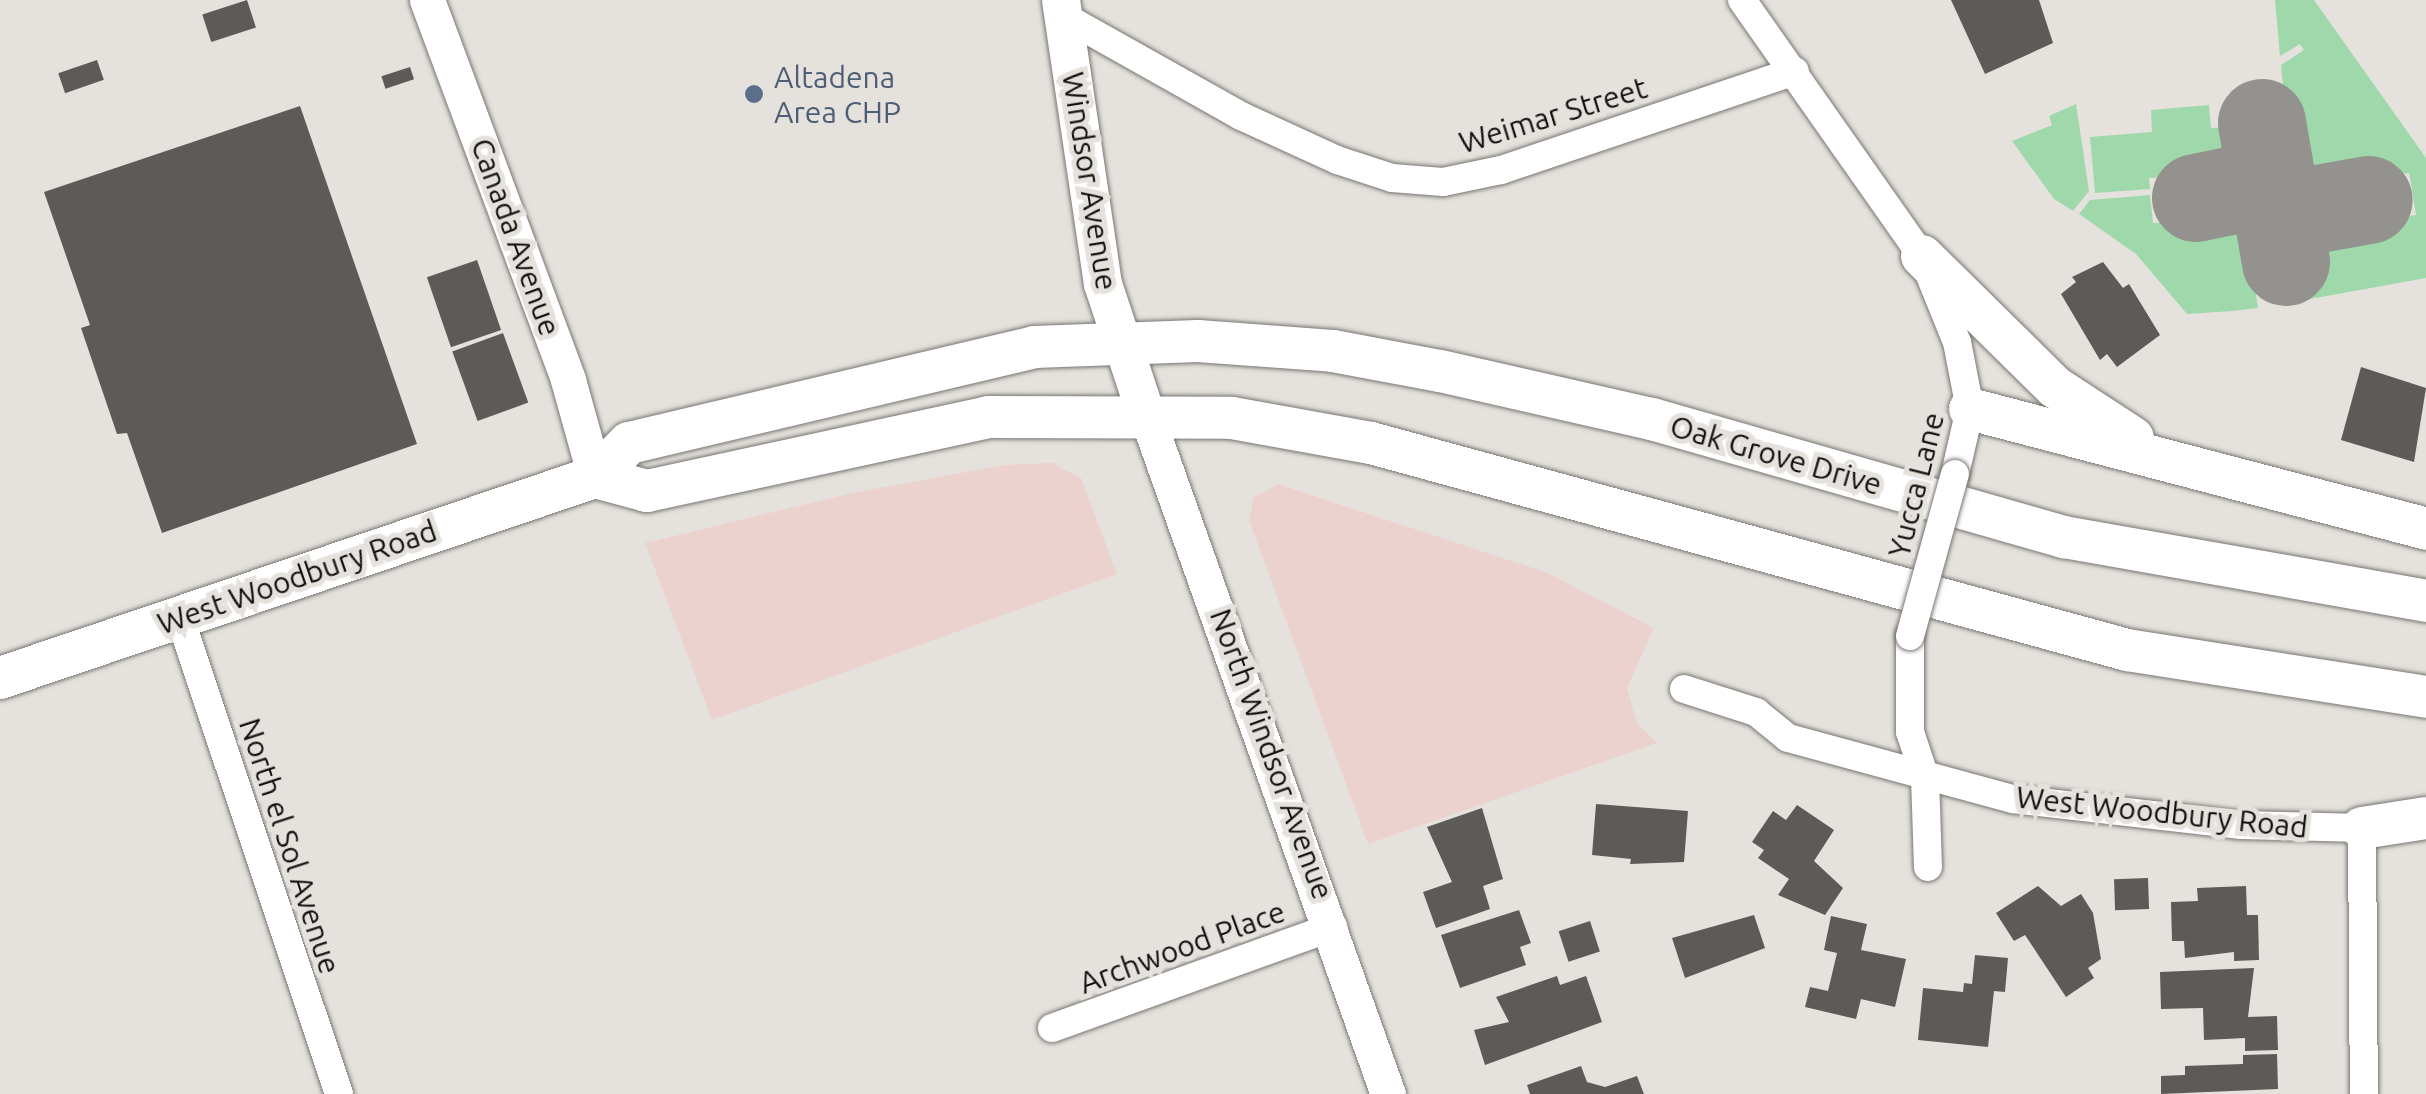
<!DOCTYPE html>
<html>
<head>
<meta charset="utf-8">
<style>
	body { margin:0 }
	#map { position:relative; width:2426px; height:1094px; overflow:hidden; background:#e5e2dd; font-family:Ubuntu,sans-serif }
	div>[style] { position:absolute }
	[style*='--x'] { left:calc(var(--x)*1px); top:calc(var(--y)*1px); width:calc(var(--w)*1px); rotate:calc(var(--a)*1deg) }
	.commercial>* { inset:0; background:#ecd2cf }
	.green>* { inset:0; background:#9fd9ab }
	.taxiway>* { height:88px; margin:-44px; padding:0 44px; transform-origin:44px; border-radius:44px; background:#94928e }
	.building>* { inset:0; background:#5d5b57; transform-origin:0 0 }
	.roads { filter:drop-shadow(0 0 2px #787672) drop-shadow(0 0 2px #787672) }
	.minor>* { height:28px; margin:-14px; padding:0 14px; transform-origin:14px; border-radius:14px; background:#fff }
	.tertiary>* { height:35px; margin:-17.5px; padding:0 17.5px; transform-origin:17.5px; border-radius:17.5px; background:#fff }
	.secondary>* { height:38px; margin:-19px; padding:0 19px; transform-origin:19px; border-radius:19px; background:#fff }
	.primary>* { height:42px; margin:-21px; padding:0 21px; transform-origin:21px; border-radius:21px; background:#fff }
	.bridges { filter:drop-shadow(0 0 2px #787672) drop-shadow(0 0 2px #787672) }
	.minor-bridge>* { height:28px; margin:-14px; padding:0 14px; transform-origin:14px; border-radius:14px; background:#fff }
	.dots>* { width:28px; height:28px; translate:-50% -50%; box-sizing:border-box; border:5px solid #e5e2dd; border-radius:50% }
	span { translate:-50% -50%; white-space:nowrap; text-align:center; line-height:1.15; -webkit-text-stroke:10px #e5e2dd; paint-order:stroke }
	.service-label { font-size:30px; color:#4e5e75 }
	.left { translate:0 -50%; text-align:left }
	.street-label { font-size:30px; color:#11100e }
</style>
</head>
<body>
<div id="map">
	<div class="commercial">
		<div style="clip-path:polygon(1052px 463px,1081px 478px,1117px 574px,712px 720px,645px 543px,852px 493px,1004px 465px)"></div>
		<div style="clip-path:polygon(1278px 484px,1548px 573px,1654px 628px,1627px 688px,1637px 723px,1657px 743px,1368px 844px,1249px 520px,1254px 497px)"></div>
	</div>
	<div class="green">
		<div style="clip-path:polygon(2275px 0,2314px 0,2426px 158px,2426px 278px,2310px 299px,2293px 226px,2299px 219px,2370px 208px,2372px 221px,2416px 215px,2409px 173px,2367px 179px,2368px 193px,2299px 205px,2288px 199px,2276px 122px,2286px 121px,2281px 65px,2304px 50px,2300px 44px,2280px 56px)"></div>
		<div style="clip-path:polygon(2076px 104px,2089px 191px,2073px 211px,2054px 199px,2012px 141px,2052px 125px,2049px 116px)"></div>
		<div style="clip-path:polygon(2209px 105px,2211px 128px,2248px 125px,2257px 172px,2248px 180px,2195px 189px,2193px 176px,2149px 178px,2150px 189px,2095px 193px,2090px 137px,2152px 132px,2151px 110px)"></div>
		<div style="clip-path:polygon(2252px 194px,2263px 200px,2274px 264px,2252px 267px,2258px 308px,2233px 311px,2187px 314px,2136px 254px,2079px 214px,2090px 200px,2150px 195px,2153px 223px,2197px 220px,2196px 204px)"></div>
	</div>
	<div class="taxiway">
		<div style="--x:2262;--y:123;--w:141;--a:80.2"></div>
		<div style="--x:2196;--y:198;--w:79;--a:-11.7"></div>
		<div style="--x:2279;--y:216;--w:91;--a:-10.1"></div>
	</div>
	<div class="building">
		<div style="left:247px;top:0;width:29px;height:47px;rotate:72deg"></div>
		<div style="clip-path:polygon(1951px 0,2039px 0,2053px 43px,1985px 74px)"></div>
		<div style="left:97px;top:60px;width:21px;height:41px;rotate:71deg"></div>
		<div style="left:410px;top:67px;width:13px;height:30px;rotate:72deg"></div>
		<div style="clip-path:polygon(300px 106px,417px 444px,162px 533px,127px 433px,117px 434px,81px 328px,90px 325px,44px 192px)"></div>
		<div style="left:477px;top:260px;width:74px;height:53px;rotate:71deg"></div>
		<div style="clip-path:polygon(2103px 262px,2123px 288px,2129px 284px,2160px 335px,2117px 367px,2107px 354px,2100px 360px,2061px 294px,2076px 282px,2072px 277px)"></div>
		<div style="left:503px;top:333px;width:74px;height:54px;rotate:70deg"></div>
		<div style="clip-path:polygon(2361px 367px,2426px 388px,2414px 462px,2341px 440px)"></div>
		<div style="clip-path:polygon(1596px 804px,1688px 811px,1684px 862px,1630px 864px,1631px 859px,1592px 855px)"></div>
		<div style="clip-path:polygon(1797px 805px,1834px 830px,1814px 861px,1843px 888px,1825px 915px,1778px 895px,1789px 879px,1758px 858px,1764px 850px,1752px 842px,1773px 811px,1786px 820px)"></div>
		<div style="clip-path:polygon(1482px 808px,1503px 879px,1483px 886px,1490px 909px,1436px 928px,1423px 892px,1452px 882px,1427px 827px)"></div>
		<div style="left:2148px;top:878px;width:31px;height:34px;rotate:88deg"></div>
		<div style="clip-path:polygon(2038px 886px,2061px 906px,2081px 894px,2093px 913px,2101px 959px,2088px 968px,2094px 978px,2066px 997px,2025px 935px,2014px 941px,1996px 913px)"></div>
		<div style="clip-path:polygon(2246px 886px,2247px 915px,2258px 915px,2259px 960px,2234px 961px,2234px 952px,2185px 958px,2184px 941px,2172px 941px,2171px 902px,2198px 901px,2197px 888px)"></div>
		<div style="clip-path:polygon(1519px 910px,1531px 943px,1520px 947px,1526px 965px,1460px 988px,1441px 935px)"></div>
		<div style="clip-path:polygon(1754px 915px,1765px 948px,1685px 978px,1672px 938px)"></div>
		<div style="clip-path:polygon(1831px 916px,1867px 924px,1861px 950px,1906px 959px,1895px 1007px,1861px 999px,1856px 1019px,1805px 1007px,1810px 987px,1828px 991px,1837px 953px,1824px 950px)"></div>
		<div style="left:1590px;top:921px;width:32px;height:33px;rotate:72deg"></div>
		<div style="clip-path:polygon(1975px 955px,2008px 958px,2005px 992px,1994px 991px,1988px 1047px,1918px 1040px,1923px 988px,1963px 992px,1964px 983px,1972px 984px)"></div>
		<div style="clip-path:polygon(2254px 968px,2248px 1017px,2277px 1016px,2278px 1050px,2245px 1051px,2245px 1038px,2204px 1040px,2203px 1008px,2161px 1009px,2160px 972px)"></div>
		<div style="clip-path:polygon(1557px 976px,1560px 985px,1586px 976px,1602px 1022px,1485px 1065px,1474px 1030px,1509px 1022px,1496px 997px)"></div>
		<div style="clip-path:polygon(2277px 1054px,2278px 1089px,2161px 1094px,2161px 1076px,2185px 1075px,2185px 1066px,2243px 1064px,2243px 1055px)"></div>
		<div style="clip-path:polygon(1581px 1066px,1587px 1082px,1605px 1087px,1637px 1076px,1644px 1094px,1530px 1094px,1527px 1085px)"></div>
	</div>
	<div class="roads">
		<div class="minor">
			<div style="--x:1742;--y:0;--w:313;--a:54.9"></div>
			<div style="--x:1922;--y:256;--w:93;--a:67.9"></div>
			<div style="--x:1957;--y:342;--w:68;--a:79"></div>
			<div style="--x:1970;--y:409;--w:67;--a:103"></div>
			<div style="--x:1063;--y:16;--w:204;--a:29.3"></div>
			<div style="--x:1241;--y:116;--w:106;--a:24.6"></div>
			<div style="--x:1337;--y:160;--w:58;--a:18.1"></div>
			<div style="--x:1392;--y:178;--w:51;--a:4.5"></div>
			<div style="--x:1443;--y:182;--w:59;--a:-11.7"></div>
			<div style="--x:1501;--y:170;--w:310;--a:-18.6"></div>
			<div style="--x:180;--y:618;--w:502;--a:71.53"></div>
			<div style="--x:1910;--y:636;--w:96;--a:90"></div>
			<div style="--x:1910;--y:732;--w:47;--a:71.6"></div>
			<div style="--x:1925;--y:777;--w:90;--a:88.1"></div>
			<div style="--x:1684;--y:689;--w:76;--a:17.7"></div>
			<div style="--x:1756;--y:712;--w:41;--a:39.1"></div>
			<div style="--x:1788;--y:738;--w:233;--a:15.2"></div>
			<div style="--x:2013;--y:799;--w:230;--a:6.5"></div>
			<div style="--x:2242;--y:825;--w:120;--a:1.4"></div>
			<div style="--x:2362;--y:828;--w:266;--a:89.6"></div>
			<div style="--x:1052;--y:1028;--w:299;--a:-19.8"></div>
		</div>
		<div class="tertiary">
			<div style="--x:427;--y:0;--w:405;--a:69.6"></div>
			<div style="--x:568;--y:380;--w:101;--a:74.4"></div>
			<div style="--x:1147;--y:417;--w:719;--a:70.41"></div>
		</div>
		<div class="secondary">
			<div style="--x:1061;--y:0;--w:287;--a:81.6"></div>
			<div style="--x:1103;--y:284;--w:140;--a:71.7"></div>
		</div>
		<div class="primary">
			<div style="--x:1922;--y:256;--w:187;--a:44.6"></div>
			<div style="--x:2055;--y:387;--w:93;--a:33.2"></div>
			<div style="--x:1970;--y:409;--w:472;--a:14.7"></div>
			<div style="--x:595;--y:477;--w:54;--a:15.1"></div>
			<div style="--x:647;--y:491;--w:349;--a:-12.2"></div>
			<div style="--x:988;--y:417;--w:244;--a:0.2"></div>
			<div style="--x:1232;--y:418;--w:141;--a:10.2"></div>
			<div style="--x:1371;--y:443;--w:784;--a:15.31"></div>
			<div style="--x:2127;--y:650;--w:303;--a:8.9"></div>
			<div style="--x:0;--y:678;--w:628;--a:-18.67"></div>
			<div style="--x:595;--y:477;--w:48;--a:-45"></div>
			<div style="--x:629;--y:443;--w:416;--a:-13.3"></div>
			<div style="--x:1034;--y:347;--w:164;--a:-2.1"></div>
			<div style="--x:1198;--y:341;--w:135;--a:4.2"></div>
			<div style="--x:1333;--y:351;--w:109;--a:10.6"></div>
			<div style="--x:1440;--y:371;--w:217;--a:12.8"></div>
			<div style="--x:1652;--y:419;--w:429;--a:16"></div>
			<div style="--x:2064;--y:537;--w:368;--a:10"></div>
			<div style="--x:2362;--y:828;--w:65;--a:-8.9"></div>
		</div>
	</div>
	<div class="bridges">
		<div class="minor-bridge">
			<div style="--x:1910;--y:636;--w:168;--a:-74.5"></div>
		</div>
	</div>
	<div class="dots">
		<div style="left:754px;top:94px;background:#5c6f8a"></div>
	</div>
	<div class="service-label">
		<span class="left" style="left:774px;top:94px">Altadena<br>Area CHP</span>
	</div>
	<div class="street-label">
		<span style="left:1553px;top:115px;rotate:-17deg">Weimar Street</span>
		<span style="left:1090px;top:181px;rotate:81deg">Windsor Avenue</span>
		<span style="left:516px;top:237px;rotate:70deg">Canada Avenue</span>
		<span style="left:1776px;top:455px;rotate:16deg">Oak Grove Drive</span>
		<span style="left:1916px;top:485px;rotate:-76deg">Yucca Lane</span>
		<span style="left:297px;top:577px;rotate:-19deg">West Woodbury Road</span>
		<span style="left:1272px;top:754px;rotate:70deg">North Windsor Avenue</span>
		<span style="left:2162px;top:812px;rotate:6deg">West Woodbury Road</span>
		<span style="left:290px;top:846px;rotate:72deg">North el Sol Avenue</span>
		<span style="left:1182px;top:947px;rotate:-20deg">Archwood Place</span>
	</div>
</div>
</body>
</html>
